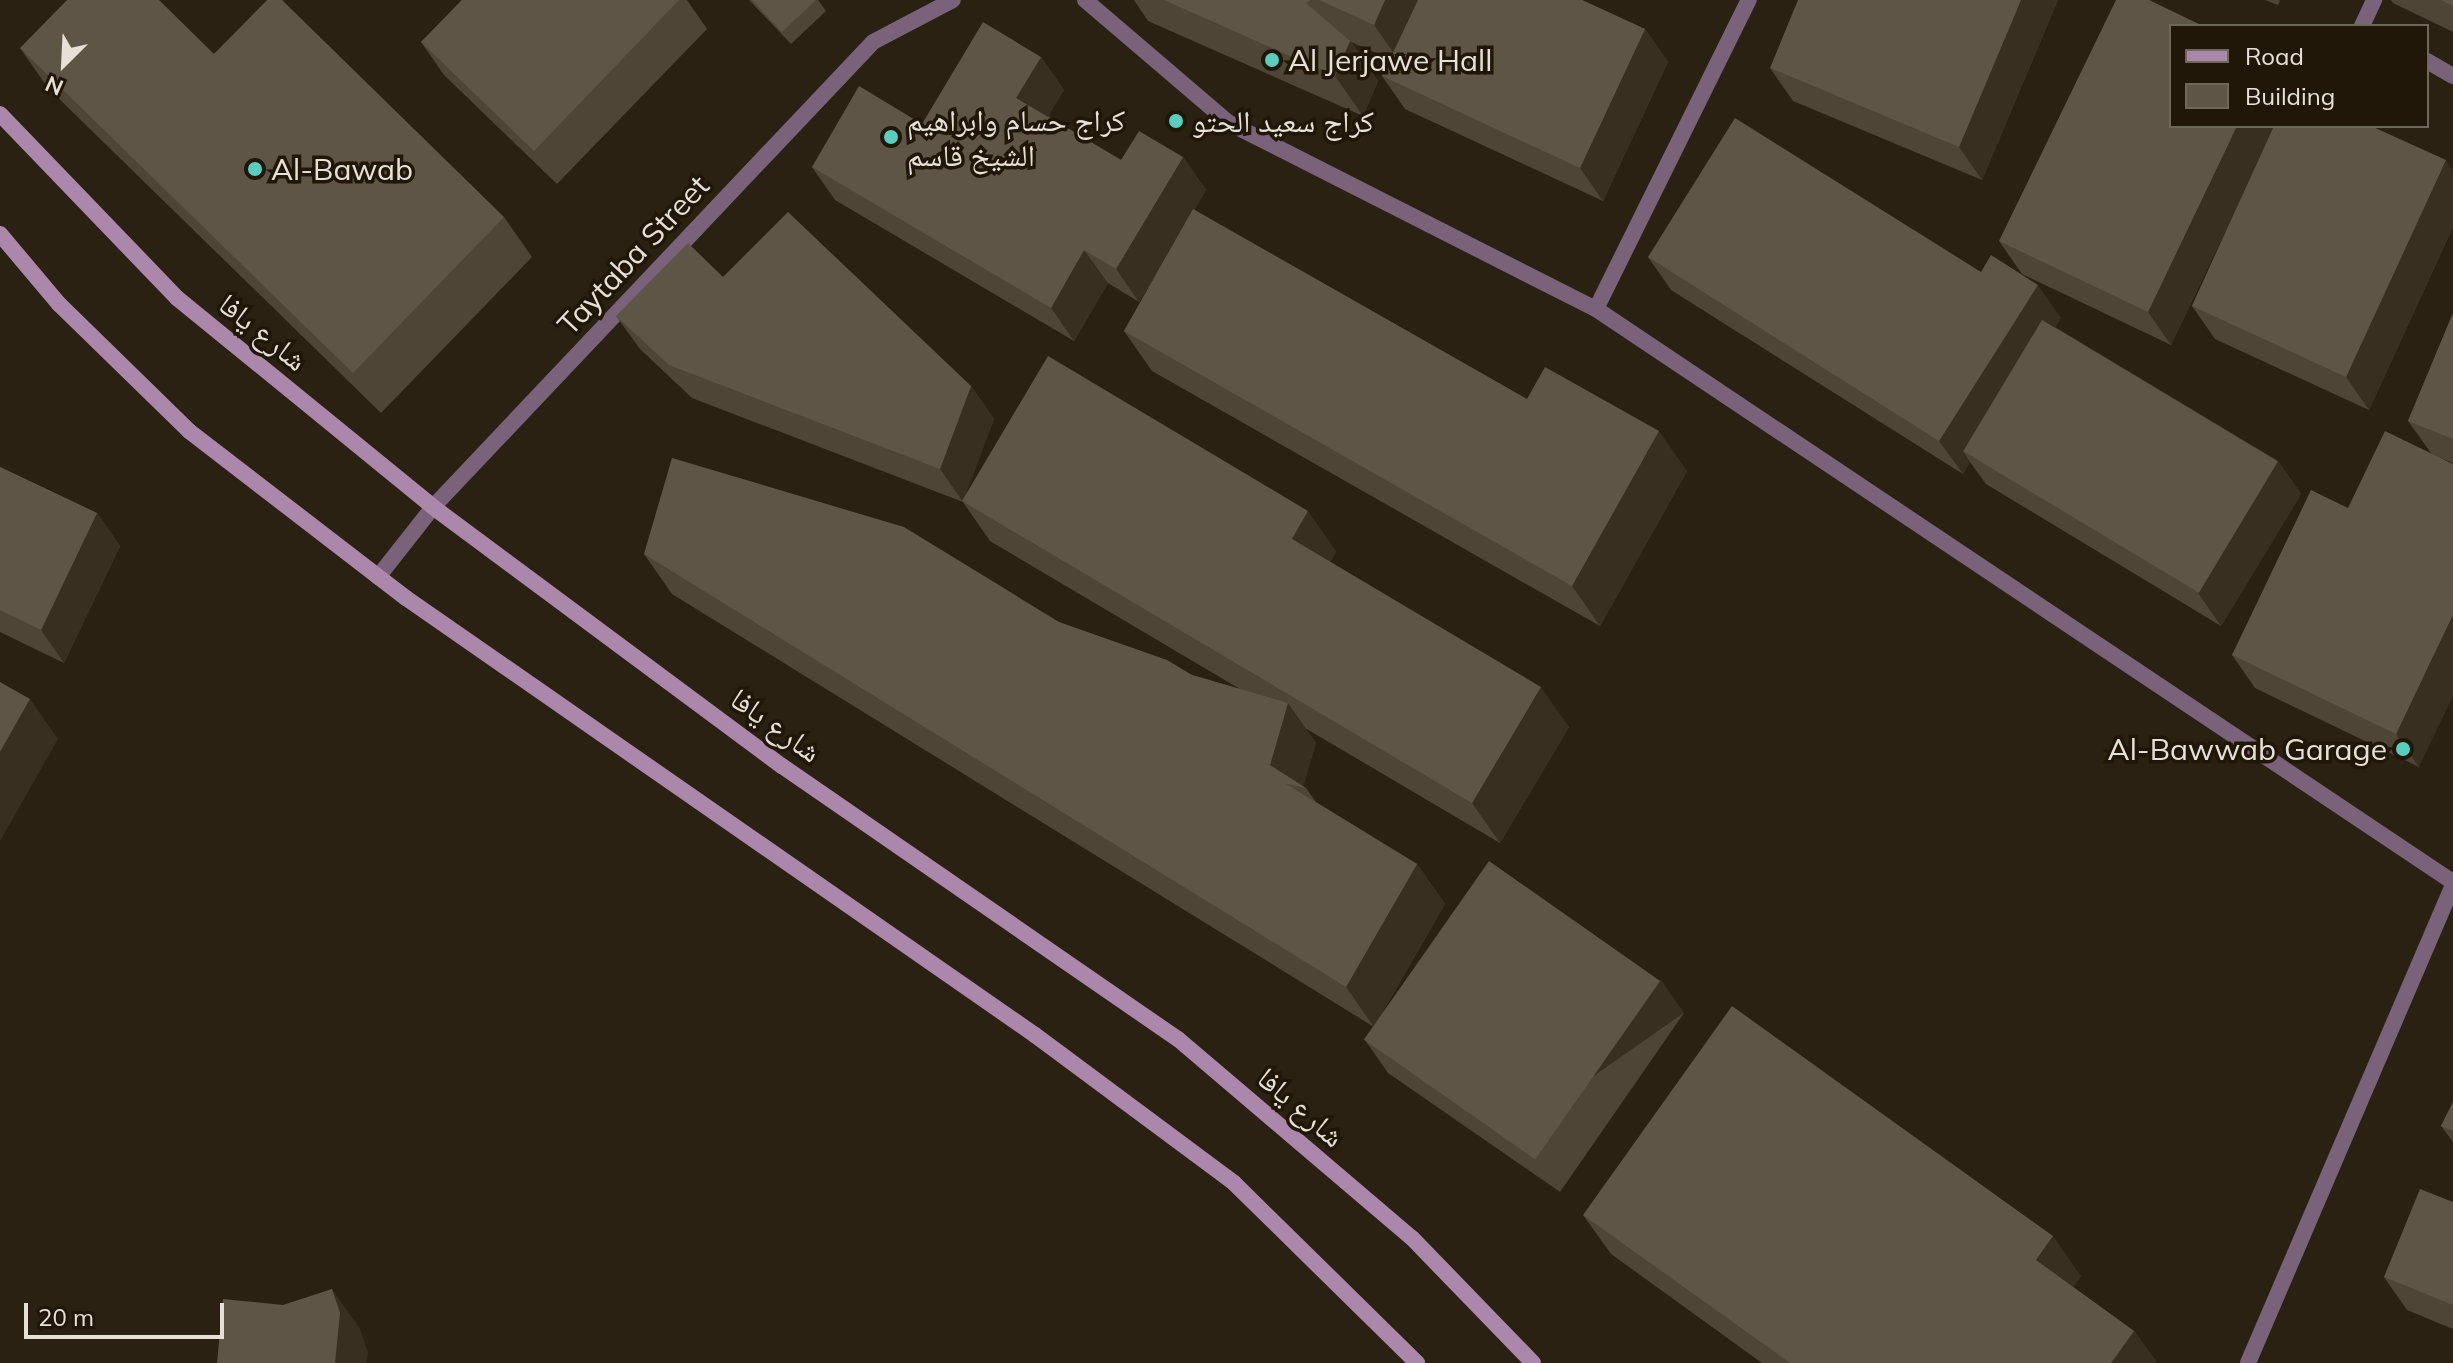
<!DOCTYPE html>
<html>
<head>
<meta charset="utf-8">
<style>
	body { margin:0 }
	#map { position:relative; width:2453px; height:1363px; overflow:hidden; background:#2a2112; font-family:Mulish,"Noto Naskh Arabic",sans-serif }
	div>[style] { position:absolute }
	[style*='--x'] { left:calc(var(--x)*1px); top:calc(var(--y)*1px); width:calc(var(--w)*1px); rotate:calc(var(--a)*1deg) }
	.street>* { height:16px; margin:-8px; padding:0 8px; transform-origin:8px; border-radius:8px; background:#79627a }
	.secondary>* { height:16px; margin:-8px; padding:0 8px; transform-origin:8px; border-radius:8px; background:#ab87ac }
	.wall>* { inset:0; background:#4e4536 }
	.shaded-wall>* { inset:0; background:#392f20; transform-origin:0 0 }
	.building>* { inset:0; background:#5f5547; transform-origin:0 0 }
	.dots>* { width:22px; height:22px; translate:-50% -50%; box-sizing:border-box; border:4px solid #201709; border-radius:50% }
	span { translate:-50% -50%; white-space:nowrap; text-align:center; line-height:1.15; -webkit-text-stroke:7px #201709; paint-order:stroke }
	.poi-label { font-size:30px; color:#e6e0d7 }
	.left { translate:0 -50%; text-align:left }
	.right { translate:-100% -50%; text-align:right }
	.street-label { font-size:30px; color:#e6e0d7 }
	.legend { position:absolute; left:2169px; top:24px; width:260px; height:104px; box-sizing:border-box; background:#201709; border:2px solid #6f675b; margin:0; padding:10px 14px; list-style:none; font-size:24px; color:#e6e0d7 }
	.legend li { display:flex; align-items:center; gap:16px; height:40px }
	.legend b { width:40px; border:2px solid #6f675b }
	.north { position:absolute; left:24px; top:24px; width:80px; height:80px; -webkit-text-stroke:6px #201709; paint-order:stroke; rotate:204deg; font-size:22px; font-weight:700; line-height:32px; text-align:center; color:#e6e0d7 }
	.north::after { content:''; display:block; margin:auto; width:28px; height:36px; background:#e6e0d7; clip-path:polygon(50% 0,100% 100%,50% 72%,0 100%) }
	.scale { position:absolute; left:24px; top:1303px; width:200px; height:36px; box-sizing:border-box; border:4px solid #e6e0d7; border-top:0; padding-left:10px; font-size:24px; line-height:28px; white-space:nowrap; color:#e6e0d7; -webkit-text-stroke:6px #201709; paint-order:stroke }
</style>
</head>
<body>
<div id="map">
	<div class="street">
		<div style="--x:1085;--y:0;--w:189;--a:40.5"></div>
		<div style="--x:1229;--y:123;--w:411;--a:26.9"></div>
		<div style="--x:1596;--y:309;--w:1031;--a:33.77"></div>
		<div style="--x:2362;--y:26;--w:29;--a:-65"></div>
		<div style="--x:2427;--y:61;--w:30;--a:30"></div>
		<div style="--x:1596;--y:309;--w:345;--a:-63.7"></div>
		<div style="--x:378;--y:577;--w:89;--a:-51.8"></div>
		<div style="--x:433;--y:507;--w:640;--a:-46.58"></div>
		<div style="--x:873;--y:42;--w:90;--a:-27.7"></div>
		<div style="--x:2248;--y:1363;--w:520;--a:-66.79"></div>
	</div>
	<div class="secondary">
		<div style="--x:0;--y:114;--w:255;--a:46.1"></div>
		<div style="--x:177;--y:298;--w:330;--a:39.2"></div>
		<div style="--x:433;--y:507;--w:435;--a:36.6"></div>
		<div style="--x:782;--y:766;--w:481;--a:34.6"></div>
		<div style="--x:1178;--y:1039;--w:307;--a:40.4"></div>
		<div style="--x:1412;--y:1238;--w:174;--a:45.9"></div>
		<div style="--x:0;--y:234;--w:92;--a:49.9"></div>
		<div style="--x:59;--y:304;--w:182;--a:44.3"></div>
		<div style="--x:189;--y:431;--w:274;--a:37.6"></div>
		<div style="--x:406;--y:598;--w:766;--a:34.79"></div>
		<div style="--x:1035;--y:1035;--w:248;--a:36.6"></div>
		<div style="--x:1234;--y:1183;--w:257;--a:44.5"></div>
	</div>
	<div class="wall">
		<div style="clip-path:polygon(462px 0,687px 0,707px 29px,557px 184px,444px 75px,421px 42px)"></div>
		<div style="clip-path:polygon(749px 0,818px 0,826px 11px,791px 44px)"></div>
		<div style="clip-path:polygon(1134px 0,1582px 0,1645px 29px,1668px 62px,1603px 201px,1405px 109px,1382px 76px,1390px 59px,1351px 42px,1378px 81px,1363px 116px,1148px 21px)"></div>
		<div style="clip-path:polygon(2058px 0,1982px 180px,1793px 101px,1770px 68px)"></div>
		<div style="clip-path:polygon(2265px 0,2280px 0,2278px 5px)"></div>
		<div style="clip-path:polygon(2391px 0,2453px 0,2453px 32px,2393px 3px)"></div>
		<div style="clip-path:polygon(20px 48px,214px 54px,504px 217px,532px 257px,381px 413px,48px 88px)"></div>
		<div style="clip-path:polygon(1041px 57px,1064px 90px,1048px 116px,1121px 160px,1183px 157px,1206px 190px,1194px 210px,1527px 399px,1687px 471px,1600px 626px,1152px 371px,1124px 331px,1161px 266px,1139px 302px,1108px 283px,1074px 341px,835px 200px,812px 167px,922px 124px)"></div>
		<div style="clip-path:polygon(2171px 126px,2453px 171px,2453px 227px,2369px 410px,2215px 339px,2192px 306px,2235px 211px,2171px 345px,2022px 274px,1999px 241px)"></div>
		<div style="clip-path:polygon(1648px 257px,1981px 272px,2061px 318px,2055px 327px,2278px 461px,2301px 494px,2221px 626px,1986px 484px,1970px 462px,1963px 474px,1671px 290px)"></div>
		<div style="clip-path:polygon(723px 277px,971px 386px,994px 419px,965px 495px,1336px 551px,1330px 562px,1569px 727px,1500px 843px,1305px 728px,1316px 743px,1303px 786px,1306px 788px,1316px 802px,1417px 864px,1445px 904px,1374px 1027px,672px 594px,644px 554px,1059px 622px,1192px 675px,1240px 689px,990px 541px,963px 502px,692px 398px,640px 349px,616px 316px)"></div>
		<div style="clip-path:polygon(2453px 313px,2453px 463px,2436px 456px,2419px 767px,2255px 688px,2232px 655px,2348px 508px,2431px 453px,2408px 421px)"></div>
		<div style="clip-path:polygon(0 467px,97px 513px,120px 546px,64px 663px,0 632px)"></div>
		<div style="clip-path:polygon(1684px 1013px,1560px 1192px,1388px 1073px,1365px 1040px)"></div>
		<div style="clip-path:polygon(2453px 1102px,2453px 1142px,2441px 1126px)"></div>
		<div style="clip-path:polygon(2453px 1202px,2453px 1329px,2407px 1310px,2384px 1277px)"></div>
		<div style="clip-path:polygon(1583px 1215px,2081px 1276px,2073px 1287px,2134px 1331px,2157px 1363px,1762px 1363px,1611px 1254px)"></div>
	</div>
	<div class="shaded-wall">
		<div style="clip-path:polygon(1385px 0,1431px 0,1402px 65px,1374px 25px)"></div>
		<div style="clip-path:polygon(2021px 0,2058px 0,1982px 180px,1959px 147px)"></div>
		<div style="clip-path:polygon(1645px 29px,1668px 62px,1603px 201px,1580px 168px)"></div>
		<div style="clip-path:polygon(1350px 41px,1378px 81px,1363px 116px,1335px 76px)"></div>
		<div style="clip-path:polygon(1041px 57px,1064px 90px,1039px 131px,1016px 98px)"></div>
		<div style="clip-path:polygon(2237px 126px,2276px 126px,2171px 345px,2148px 312px)"></div>
		<div style="clip-path:polygon(1183px 157px,1206px 190px,1139px 302px,1116px 269px)"></div>
		<div style="clip-path:polygon(2446px 160px,2453px 171px,2453px 227px,2369px 410px,2346px 377px)"></div>
		<div style="clip-path:polygon(1084px 250px,1108px 283px,1074px 341px,1051px 308px)"></div>
		<div style="clip-path:polygon(2038px 285px,2061px 318px,1973px 457px,1963px 451px,1970px 462px,1963px 474px,1939px 441px)"></div>
		<div style="clip-path:polygon(971px 386px,994px 419px,963px 502px,940px 469px)"></div>
		<div style="clip-path:polygon(1659px 431px,1687px 471px,1600px 626px,1572px 586px)"></div>
		<div style="clip-path:polygon(2278px 461px,2301px 494px,2221px 626px,2198px 593px)"></div>
		<div style="clip-path:polygon(1308px 511px,1336px 551px,1320px 579px,1292px 539px)"></div>
		<div style="clip-path:polygon(97px 513px,120px 546px,64px 663px,41px 630px)"></div>
		<div style="clip-path:polygon(2453px 615px,2453px 696px,2419px 767px,2396px 734px)"></div>
		<div style="clip-path:polygon(1541px 687px,1569px 727px,1500px 843px,1472px 803px)"></div>
		<div style="clip-path:polygon(30px 699px,58px 739px,0 841px,0 752px)"></div>
		<div style="clip-path:polygon(1288px 703px,1316px 743px,1303px 787px,1270px 765px)"></div>
		<div style="clip-path:polygon(1417px 864px,1445px 904px,1374px 1027px,1346px 987px)"></div>
		<div style="left:1661px;top:980px;width:40px;height:218px;rotate:55deg"></div>
		<div style="clip-path:polygon(2053px 1236px,2081px 1276px,2064px 1300px,2036px 1260px)"></div>
		<div style="clip-path:polygon(332px 1289px,360px 1329px,368px 1352px,367px 1363px,335px 1363px)"></div>
		<div style="clip-path:polygon(2134px 1331px,2157px 1363px,2111px 1363px)"></div>
	</div>
	<div class="building">
		<div style="clip-path:polygon(67px 0,159px 0,214px 54px,267px 0,282px 0,504px 217px,353px 373px,20px 48px)"></div>
		<div style="clip-path:polygon(462px 0,679px 0,534px 151px,421px 42px)"></div>
		<div style="clip-path:polygon(752px 0,816px 0,782px 32px)"></div>
		<div style="clip-path:polygon(1164px 0,1311px 0,1306px 3px,1350px 41px,1335px 76px)"></div>
		<div style="clip-path:polygon(1319px 0,1385px 0,1374px 25px)"></div>
		<div style="clip-path:polygon(1418px 0,1582px 0,1645px 29px,1580px 168px,1382px 76px)"></div>
		<div style="clip-path:polygon(1798px 0,2021px 0,1959px 147px,1770px 68px)"></div>
		<div style="clip-path:polygon(2116px 0,2149px 0,2203px 26px,2171px 26px,2171px 126px,2237px 126px,2148px 312px,1999px 241px)"></div>
		<div style="clip-path:polygon(2441px 0,2453px 0,2453px 6px)"></div>
		<div style="clip-path:polygon(983px 22px,1041px 57px,1016px 98px,1121px 160px,1139px 131px,1183px 157px,1116px 269px,1084px 250px,1051px 308px,812px 167px,859px 86px,922px 124px)"></div>
		<div style="clip-path:polygon(1735px 118px,1981px 272px,1991px 255px,2038px 285px,1939px 441px,1648px 257px)"></div>
		<div style="clip-path:polygon(2274px 126px,2371px 126px,2446px 160px,2346px 377px,2192px 306px)"></div>
		<div style="clip-path:polygon(1193px 209px,1527px 399px,1545px 367px,1659px 431px,1572px 586px,1124px 331px)"></div>
		<div style="clip-path:polygon(788px 212px,971px 386px,940px 469px,669px 365px,616px 316px,688px 243px,723px 277px)"></div>
		<div style="clip-path:polygon(2453px 313px,2453px 439px,2408px 421px)"></div>
		<div style="left:2042px;top:320px;width:275px;height:153px;rotate:31deg"></div>
		<div style="clip-path:polygon(1048px 356px,1308px 511px,1292px 539px,1541px 687px,1472px 803px,962px 501px)"></div>
		<div style="clip-path:polygon(2385px 431px,2453px 464px,2453px 615px,2396px 734px,2232px 655px,2311px 490px,2348px 508px)"></div>
		<div style="clip-path:polygon(672px 458px,904px 527px,1059px 622px,1167px 660px,1192px 675px,1288px 703px,1270px 765px,1306px 788px,1286px 784px,1417px 864px,1346px 987px,644px 554px)"></div>
		<div style="clip-path:polygon(0 467px,97px 513px,41px 630px,0 610px)"></div>
		<div style="clip-path:polygon(0 682px,30px 699px,0 752px)"></div>
		<div style="left:1489px;top:861px;width:209px;height:218px;rotate:35deg"></div>
		<div style="clip-path:polygon(1732px 1006px,2053px 1236px,2036px 1260px,2134px 1331px,2111px 1363px,1790px 1363px,1583px 1215px)"></div>
		<div style="clip-path:polygon(2453px 1102px,2453px 1131px,2441px 1126px)"></div>
		<div style="clip-path:polygon(2420px 1189px,2453px 1202px,2453px 1305px,2384px 1277px)"></div>
		<div style="clip-path:polygon(332px 1289px,340px 1313px,335px 1363px,217px 1363px,223px 1299px,283px 1305px)"></div>
	</div>
	<div class="dots">
		<div style="left:1272px;top:60px;background:#59cebe"></div>
		<div style="left:1176px;top:121px;background:#59cebe"></div>
		<div style="left:891px;top:137px;background:#59cebe"></div>
		<div style="left:255px;top:169px;background:#59cebe"></div>
		<div style="left:2403px;top:749px;background:#59cebe"></div>
	</div>
	<div class="poi-label">
		<span class="left" style="left:1288px;top:60px">Al Jerjawe Hall</span>
		<span class="left" style="left:907px;top:137px">كراج حسام وابراهيم<br>الشيخ قاسم</span>
		<span class="left" style="left:1192px;top:121px">كراج سعيد الحتو</span>
		<span class="left" style="left:271px;top:169px">Al-Bawab</span>
		<span class="right" style="left:2387px;top:749px">Al-Bawwab Garage</span>
	</div>
	<div class="street-label">
		<span style="left:633px;top:255px;rotate:-47deg">Taytaba Street</span>
		<span style="left:263px;top:332px;rotate:39deg">شارع يافا</span>
		<span style="left:776px;top:725px;rotate:36deg">شارع يافا</span>
		<span style="left:1301px;top:1107px;rotate:41deg">شارع يافا</span>
	</div>
	<ul class="legend">
	<li><b style="height:10px;background:#ab87ac"></b>Road</li>
	<li><b style="height:22px;background:#5f5547"></b>Building</li>
	</ul>
	<div class="north">N</div>
	<div class="scale">20 m</div>
</div>
</body>
</html>
